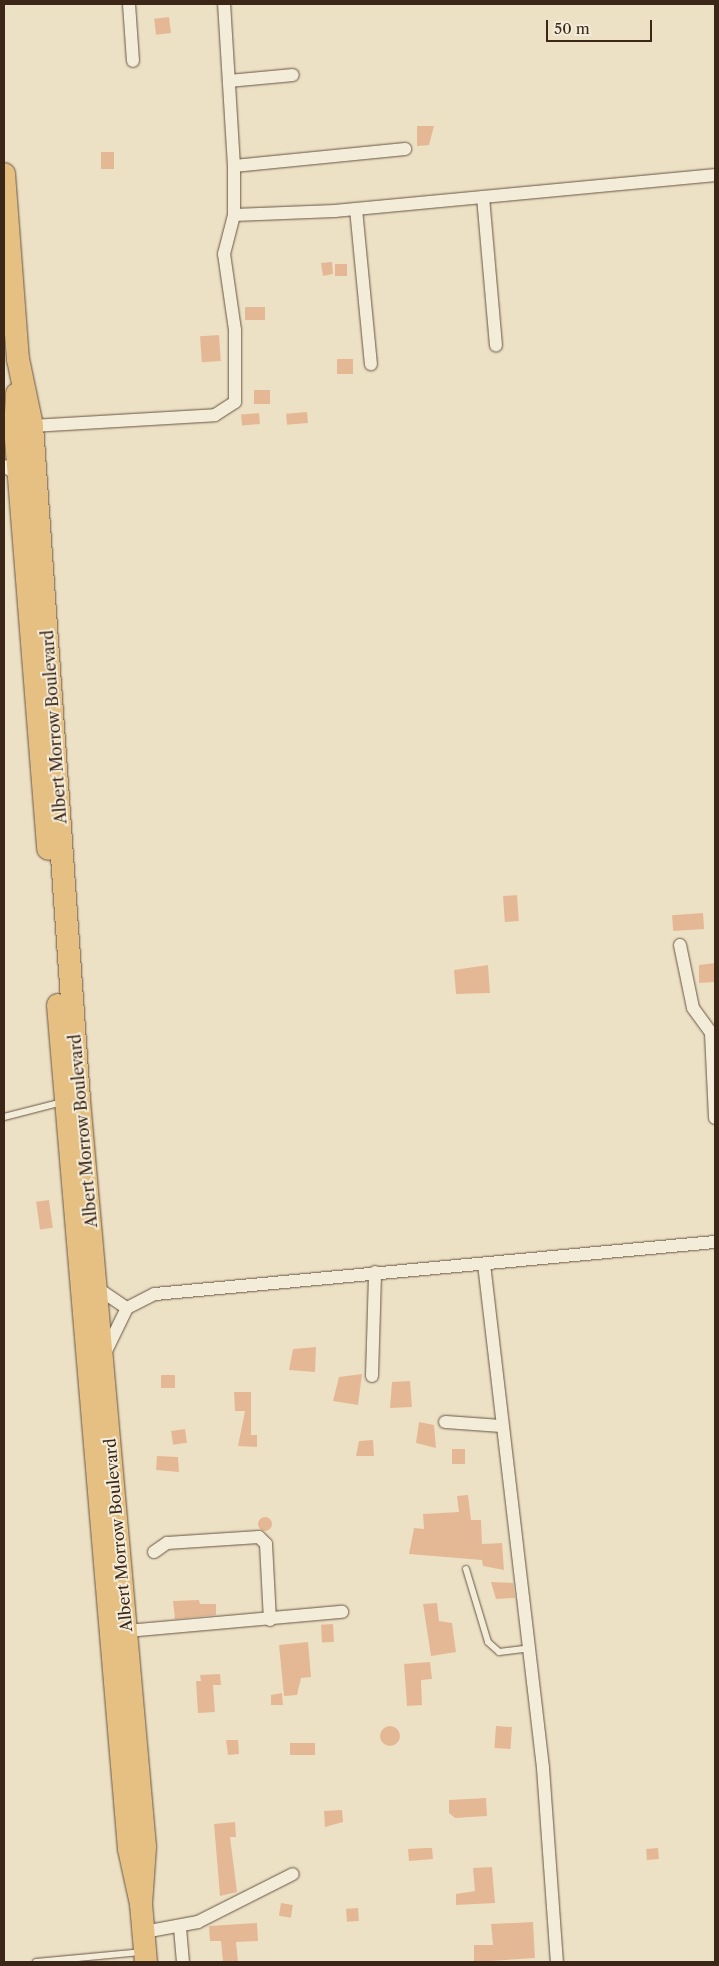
<!DOCTYPE html>
<html>
<head>
<meta charset="utf-8">
<style>
	body { margin:0 }
	#map { position:relative; width:719px; height:1966px; overflow:hidden; background:#ede1c5; font-family:"Libre Caslon Text",serif }
	div>[style] { position:absolute }
	[style*='--x'] { left:calc(var(--x)*1px); top:calc(var(--y)*1px); width:calc(var(--w)*1px); rotate:calc(var(--a)*1deg) }
	.building>* { inset:0; background:#e5b895; transform-origin:0 0 }
	.round { border-radius:50% }
	.roads { filter:drop-shadow(0 0 1px #685543) drop-shadow(0 0 1px #685543) }
	.lane>* { height:6px; margin:-3px; padding:0 3px; transform-origin:3px; border-radius:3px; background:#f3ecd9 }
	.street>* { height:12px; margin:-6px; padding:0 6px; transform-origin:6px; border-radius:6px; background:#f3ecd9 }
	.highway>* { height:22px; margin:-11px; padding:0 11px; transform-origin:11px; border-radius:11px; background:#e6c082 }
	span { translate:-50% -50%; white-space:nowrap; text-align:center; line-height:1.15; -webkit-text-stroke:4px #f3ecd9; paint-order:stroke }
	.street-label { font-size:16px; color:#3c2618 }
	.frame { position:absolute; inset:0; border:5px solid #3c2618; pointer-events:none }
	.scale { position:absolute; left:546px; top:20px; width:106px; height:22px; box-sizing:border-box; border:2px solid #3c2618; border-top:0; padding-left:6px; font-size:15px; line-height:18px; white-space:nowrap; color:#3c2618; -webkit-text-stroke:4px #f3ecd9; paint-order:stroke }
</style>
</head>
<body>
<div id="map">
	<div class="building">
		<div style="left:169px;top:17px;width:16px;height:15px;rotate:83deg"></div>
		<div style="clip-path:polygon(417px 126px,434px 126px,429px 145px,417px 146px)"></div>
		<div style="left:101px;top:152px;width:13px;height:17px"></div>
		<div style="clip-path:polygon(332px 262px,333px 274px,323px 276px,321px 263px)"></div>
		<div style="left:335px;top:264px;width:12px;height:12px"></div>
		<div style="left:245px;top:307px;width:20px;height:13px"></div>
		<div style="left:219px;top:335px;width:26px;height:19px;rotate:86deg"></div>
		<div style="left:337px;top:359px;width:16px;height:15px"></div>
		<div style="left:254px;top:390px;width:16px;height:14px"></div>
		<div style="left:307px;top:412px;width:11px;height:21px;rotate:85deg"></div>
		<div style="left:259px;top:413px;width:11px;height:18px;rotate:85deg"></div>
		<div style="left:517px;top:895px;width:26px;height:14px;rotate:86deg"></div>
		<div style="left:703px;top:913px;width:16px;height:31px;rotate:86deg"></div>
		<div style="clip-path:polygon(715px 963px,715px 982px,699px 983px,699px 965px)"></div>
		<div style="clip-path:polygon(488px 965px,490px 993px,456px 994px,454px 970px)"></div>
		<div style="left:49px;top:1200px;width:28px;height:13px;rotate:82deg"></div>
		<div style="clip-path:polygon(316px 1347px,315px 1372px,289px 1370px,293px 1349px)"></div>
		<div style="clip-path:polygon(362px 1374px,358px 1405px,333px 1401px,339px 1377px)"></div>
		<div style="left:161px;top:1375px;width:14px;height:13px"></div>
		<div style="clip-path:polygon(410px 1381px,412px 1407px,390px 1408px,392px 1382px)"></div>
		<div style="clip-path:polygon(234px 1392px,251px 1392px,251px 1435px,257px 1435px,257px 1447px,238px 1446px,245px 1411px,235px 1411px)"></div>
		<div style="clip-path:polygon(419px 1422px,434px 1425px,436px 1448px,416px 1443px)"></div>
		<div style="left:185px;top:1429px;width:14px;height:14px;rotate:82deg"></div>
		<div style="clip-path:polygon(373px 1440px,374px 1456px,356px 1456px,359px 1441px)"></div>
		<div style="left:452px;top:1449px;width:13px;height:15px"></div>
		<div style="clip-path:polygon(157px 1456px,178px 1457px,179px 1472px,156px 1470px)"></div>
		<div style="clip-path:polygon(468px 1495px,471px 1520px,481px 1520px,482px 1544px,502px 1543px,504px 1570px,483px 1566px,482px 1560px,409px 1554px,414px 1528px,424px 1529px,423px 1514px,459px 1512px,457px 1496px)"></div>
		<div class="round" style="left:258px;top:1517px;width:14px;height:14px"></div>
		<div style="clip-path:polygon(491px 1582px,513px 1583px,515px 1598px,496px 1599px)"></div>
		<div style="clip-path:polygon(199px 1600px,200px 1604px,216px 1604px,216px 1615px,175px 1619px,173px 1601px)"></div>
		<div style="clip-path:polygon(437px 1603px,439px 1621px,452px 1623px,456px 1652px,431px 1656px,423px 1604px)"></div>
		<div style="left:333px;top:1624px;width:18px;height:12px;rotate:87deg"></div>
		<div style="clip-path:polygon(308px 1642px,311px 1677px,301px 1678px,297px 1695px,284px 1696px,279px 1645px)"></div>
		<div style="clip-path:polygon(430px 1662px,432px 1679px,421px 1680px,422px 1705px,407px 1706px,404px 1664px)"></div>
		<div style="clip-path:polygon(220px 1674px,221px 1685px,213px 1685px,215px 1712px,198px 1713px,196px 1681px,201px 1681px,200px 1675px)"></div>
		<div style="clip-path:polygon(282px 1693px,283px 1705px,271px 1705px,271px 1695px)"></div>
		<div class="round" style="left:380px;top:1726px;width:20px;height:20px"></div>
		<div style="left:496px;top:1726px;width:16px;height:22px;rotate:4deg"></div>
		<div style="clip-path:polygon(226px 1740px,238px 1740px,239px 1754px,228px 1755px)"></div>
		<div style="left:315px;top:1743px;width:12px;height:25px;rotate:90deg"></div>
		<div style="clip-path:polygon(486px 1798px,487px 1816px,455px 1818px,449px 1813px,449px 1800px)"></div>
		<div style="clip-path:polygon(342px 1810px,343px 1822px,325px 1827px,324px 1811px)"></div>
		<div style="clip-path:polygon(235px 1822px,236px 1837px,230px 1837px,237px 1892px,220px 1896px,214px 1824px)"></div>
		<div style="clip-path:polygon(426px 1848px,432px 1848px,433px 1859px,409px 1861px,408px 1849px)"></div>
		<div style="left:658px;top:1848px;width:11px;height:12px;rotate:85deg"></div>
		<div style="clip-path:polygon(492px 1867px,495px 1903px,456px 1905px,456px 1894px,475px 1891px,473px 1868px)"></div>
		<div style="left:281px;top:1903px;width:12px;height:13px;rotate:9deg"></div>
		<div style="left:358px;top:1908px;width:13px;height:12px;rotate:86deg"></div>
		<div style="clip-path:polygon(533px 1922px,535px 1958px,474px 1962px,474px 1945px,493px 1945px,491px 1924px)"></div>
		<div style="clip-path:polygon(257px 1923px,258px 1941px,236px 1942px,238px 1962px,223px 1962px,221px 1941px,210px 1941px,209px 1926px)"></div>
	</div>
	<div class="roads">
		<div class="lane">
			<div style="--x:4;--y:1117;--w:61;--a:-14.3"></div>
			<div style="--x:466;--y:1569;--w:76;--a:73.2"></div>
			<div style="--x:488;--y:1642;--w:15;--a:42"></div>
			<div style="--x:499;--y:1652;--w:31;--a:-7"></div>
			<div style="--x:36;--y:1962;--w:105;--a:-5.4"></div>
		</div>
		<div class="street">
			<div style="--x:129;--y:4;--w:57;--a:86"></div>
			<div style="--x:229;--y:81;--w:64;--a:-5.4"></div>
			<div style="--x:234;--y:166;--w:172;--a:-5.7"></div>
			<div style="--x:483;--y:197;--w:149;--a:85"></div>
			<div style="--x:356;--y:209;--w:156;--a:84.5"></div>
			<div style="--x:234;--y:215;--w:101;--a:-2.3"></div>
			<div style="--x:335;--y:211;--w:382;--a:-5.4"></div>
			<div style="--x:32;--y:426;--w:183;--a:-3.4"></div>
			<div style="--x:215;--y:415;--w:24;--a:-33"></div>
			<div style="--x:235;--y:402;--w:72;--a:-90"></div>
			<div style="--x:235;--y:330;--w:77;--a:-98.2"></div>
			<div style="--x:224;--y:254;--w:40;--a:-75.6"></div>
			<div style="--x:234;--y:215;--w:49;--a:-90"></div>
			<div style="--x:234;--y:166;--w:162;--a:-93.5"></div>
			<div style="--x:4;--y:466;--w:17;--a:33"></div>
			<div style="--x:680;--y:945;--w:64;--a:78.3"></div>
			<div style="--x:693;--y:1008;--w:31;--a:54"></div>
			<div style="--x:711;--y:1033;--w:85;--a:87.3"></div>
			<div style="--x:484;--y:1264;--w:507;--a:83.32"></div>
			<div style="--x:543;--y:1768;--w:195;--a:85.9"></div>
			<div style="--x:97;--y:1288;--w:36;--a:34"></div>
			<div style="--x:106;--y:1351;--w:48;--a:-64"></div>
			<div style="--x:127;--y:1308;--w:31;--a:-27"></div>
			<div style="--x:155;--y:1294;--w:562;--a:-5.31"></div>
			<div style="--x:372;--y:1376;--w:104;--a:-88.3"></div>
			<div style="--x:445;--y:1422;--w:57;--a:4"></div>
			<div style="--x:154;--y:1552;--w:16;--a:-35"></div>
			<div style="--x:167;--y:1543;--w:92;--a:-3.7"></div>
			<div style="--x:259;--y:1537;--w:10;--a:45"></div>
			<div style="--x:266;--y:1544;--w:76;--a:87"></div>
			<div style="--x:127;--y:1631;--w:216;--a:-5.1"></div>
			<div style="--x:180;--y:1928;--w:34;--a:85"></div>
			<div style="--x:144;--y:1932;--w:55;--a:-10.5"></div>
			<div style="--x:198;--y:1922;--w:106;--a:-26.8"></div>
		</div>
		<div class="highway">
			<div style="--x:4;--y:174;--w:186;--a:85.7"></div>
			<div style="--x:18;--y:359;--w:68;--a:78.2"></div>
			<div style="--x:32;--y:426;--w:676;--a:86.01"></div>
			<div style="--x:79;--y:1100;--w:750;--a:84.95"></div>
			<div style="--x:145;--y:1847;--w:57;--a:94"></div>
			<div style="--x:17;--y:394;--w:33;--a:93"></div>
			<div style="--x:15;--y:427;--w:423;--a:85.5"></div>
			<div style="--x:58;--y:1005;--w:847;--a:85.19"></div>
			<div style="--x:129;--y:1849;--w:56;--a:77.7"></div>
			<div style="--x:141;--y:1904;--w:58;--a:85.1"></div>
		</div>
	</div>
	<div class="street-label">
		<span style="left:54px;top:727px;rotate:-94deg">Albert Morrow Boulevard</span>
		<span style="left:83px;top:1131px;rotate:-95deg">Albert Morrow Boulevard</span>
		<span style="left:118px;top:1535px;rotate:-95deg">Albert Morrow Boulevard</span>
	</div>
	<div class="frame"></div>
	<div class="scale">50 m</div>
</div>
</body>
</html>
